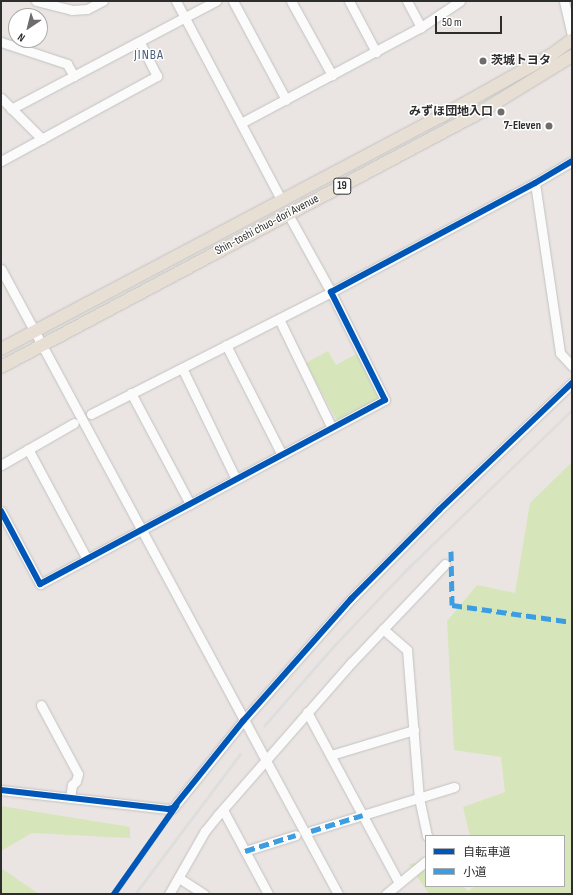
<!DOCTYPE html>
<html>
<head>
<meta charset="utf-8">
<style>
	body { margin:0 }
	#map { position:relative; width:573px; height:895px; overflow:hidden; background:#eae5e2; font-family:"Sofia Sans Condensed","Noto Sans JP",sans-serif }
	div>[style] { position:absolute }
	[style*='--x'] { left:calc(var(--x)*1px); top:calc(var(--y)*1px); width:calc(var(--w)*1px); rotate:calc(var(--a)*1deg) }
	.green>* { inset:0; background:#d6e6ba }
	.roads { filter:drop-shadow(0 0 1px #c2c2c2) drop-shadow(0 0 1px #c2c2c2) }
	.minor>* { height:9px; margin:-4.5px; padding:0 4.5px; transform-origin:4.5px; border-radius:4.5px; background:#fcfbfb }
	.major>* { height:12px; margin:-6px; padding:0 6px; transform-origin:6px; border-radius:6px; background:#e7ded4 }
	.rail>* { height:2.5px; margin:-1.25px; padding:0 1.25px; transform-origin:1.25px; border-radius:1.25px; background:#dededf }
	.quiet>* { height:5px; margin-top:-2.5px; transform-origin:0; background:repeating-linear-gradient(90deg,#3d9de1 0 10px,transparent 0 15px) }
	.cycleway>* { height:6px; margin:-3px; padding:0 3px; transform-origin:3px; border-radius:3px; background:#0057b8 }
	.dots>* { width:11px; height:11px; translate:-50% -50%; box-sizing:border-box; border:2px solid #fff; border-radius:50% }
	span { translate:-50% -50%; white-space:nowrap; text-align:center; line-height:1.15; -webkit-text-stroke:3px #fff; paint-order:stroke }
	.shield-label span { padding:1px 3px; background:#fff; border:1px solid; border-radius:3px; -webkit-text-stroke-width:0 }
	.shield-label { font-size:11px; color:#2d2d2d; font-weight:700 }
	.poi-label { font-size:12px; color:#2d2d2d; font-weight:700 }
	.left { translate:0 -50%; text-align:left }
	.right { translate:-100% -50%; text-align:right }
	.street-label { font-size:12px; color:#2d2d2d }
	.quarter-label { font-size:14px; color:#4a6080; letter-spacing:1px }
	.frame { position:absolute; inset:0; border:2px solid #2d2d2d; pointer-events:none }
	.legend { position:absolute; left:425px; top:835px; width:140px; height:52px; box-sizing:border-box; background:#fff; border:1px solid #ababab; margin:0; padding:5px 7px; list-style:none; font-size:12px; color:#2d2d2d }
	.legend li { display:flex; align-items:center; gap:8px; height:20px }
	.legend b { width:20px; border:1px solid #ababab }
	.north { position:absolute; left:8px; top:8px; width:40px; height:40px; box-sizing:border-box; background:#fff; border:1px solid #ababab; border-radius:50%; rotate:215deg; font-size:11px; font-weight:700; line-height:16px; text-align:center; color:#2d2d2d }
	.north::after { content:''; display:block; margin:auto; width:14px; height:18px; background:#6f6d6c; clip-path:polygon(50% 0,100% 100%,50% 72%,0 100%) }
	.scale { position:absolute; left:435px; top:16px; width:67px; height:18px; box-sizing:border-box; border:2px solid #2d2d2d; border-top:0; padding-left:5px; font-size:12px; line-height:14px; white-space:nowrap; color:#2d2d2d; -webkit-text-stroke:3px #fff; paint-order:stroke }
</style>
</head>
<body>
<div id="map">
	<div class="green">
		<div style="clip-path:polygon(328px 351px,336px 365px,358px 353px,380px 395px,379px 400px,340px 420px,336px 419px,306px 363px)"></div>
		<div style="clip-path:polygon(572px 462px,572px 894px,429px 894px,409px 864px,426px 861px,426px 886px,463px 886px,468px 891px,475px 886px,564px 886px,564px 836px,470px 836px,463px 807px,505px 792px,501px 757px,454px 750px,447px 621px,477px 585px,515px 593px,530px 503px)"></div>
		<div style="clip-path:polygon(1px 806px,130px 827px,130px 838px,32px 833px,1px 851px)"></div>
		<div style="clip-path:polygon(1px 868px,39px 894px,1px 894px)"></div>
	</div>
	<div class="roads">
		<div class="minor">
			<div style="--x:36;--y:1;--w:37;--a:14"></div>
			<div style="--x:72;--y:10;--w:15;--a:-4"></div>
			<div style="--x:87;--y:9;--w:18;--a:-27"></div>
			<div style="--x:176;--y:1;--w:226;--a:62.1"></div>
			<div style="--x:233;--y:1;--w:112;--a:61.8"></div>
			<div style="--x:291;--y:1;--w:85;--a:61"></div>
			<div style="--x:349;--y:1;--w:58;--a:62.1"></div>
			<div style="--x:407;--y:1;--w:30;--a:62"></div>
			<div style="--x:564;--y:1;--w:36;--a:77"></div>
			<div style="--x:1;--y:42;--w:70;--a:18.4"></div>
			<div style="--x:67;--y:64;--w:14;--a:60"></div>
			<div style="--x:1;--y:98;--w:58;--a:45"></div>
			<div style="--x:11;--y:109;--w:232;--a:-27.8"></div>
			<div style="--x:241;--y:123;--w:204;--a:-28.1"></div>
			<div style="--x:421;--y:27;--w:47;--a:-33.7"></div>
			<div style="--x:1;--y:161;--w:178;--a:-28.6"></div>
			<div style="--x:157;--y:76;--w:37;--a:-117"></div>
			<div style="--x:535;--y:183;--w:172;--a:81.6"></div>
			<div style="--x:560;--y:353;--w:18;--a:47"></div>
			<div style="--x:1;--y:269;--w:710;--a:61.67"></div>
			<div style="--x:279;--y:319;--w:121;--a:64.1"></div>
			<div style="--x:226;--y:345;--w:123;--a:63"></div>
			<div style="--x:182;--y:368;--w:123;--a:64.1"></div>
			<div style="--x:131;--y:393;--w:126;--a:62"></div>
			<div style="--x:91;--y:414;--w:269;--a:-26.9"></div>
			<div style="--x:331;--y:292;--w:89;--a:-118.9"></div>
			<div style="--x:28;--y:449;--w:125;--a:61.8"></div>
			<div style="--x:1;--y:465;--w:84;--a:-29.9"></div>
			<div style="--x:1;--y:511;--w:83;--a:61.9"></div>
			<div style="--x:40;--y:584;--w:391;--a:-28.1"></div>
			<div style="--x:385;--y:400;--w:121;--a:-116.6"></div>
			<div style="--x:331;--y:292;--w:231;--a:-28.1"></div>
			<div style="--x:535;--y:183;--w:43;--a:-30.7"></div>
			<div style="--x:383;--y:629;--w:32;--a:41"></div>
			<div style="--x:407;--y:650;--w:148;--a:85.4"></div>
			<div style="--x:419;--y:798;--w:39;--a:78"></div>
			<div style="--x:41;--y:705;--w:78;--a:61.8"></div>
			<div style="--x:78;--y:774;--w:7;--a:106"></div>
			<div style="--x:76;--y:781;--w:6;--a:135"></div>
			<div style="--x:72;--y:785;--w:13;--a:99"></div>
			<div style="--x:307;--y:712;--w:194;--a:61.7"></div>
			<div style="--x:331;--y:755;--w:87;--a:-16.8"></div>
			<div style="--x:1;--y:790;--w:168;--a:6.5"></div>
			<div style="--x:168;--y:809;--w:5;--a:-11"></div>
			<div style="--x:173;--y:808;--w:112;--a:-51.2"></div>
			<div style="--x:243;--y:721;--w:163;--a:-48.5"></div>
			<div style="--x:351;--y:599;--w:125;--a:-45.3"></div>
			<div style="--x:439;--y:510;--w:184;--a:-43.7"></div>
			<div style="--x:223;--y:810;--w:95;--a:61.8"></div>
			<div style="--x:311;--y:831;--w:150;--a:-17.1"></div>
			<div style="--x:245;--y:851;--w:53;--a:-17.4"></div>
			<div style="--x:179;--y:878;--w:30;--a:33"></div>
			<div style="--x:169;--y:894;--w:73;--a:-60.3"></div>
			<div style="--x:205;--y:831;--w:19;--a:-51"></div>
			<div style="--x:217;--y:816;--w:205;--a:-48.8"></div>
			<div style="--x:352;--y:662;--w:135;--a:-46.5"></div>
			<div style="--x:386;--y:894;--w:52;--a:-39.5"></div>
		</div>
		<div class="major">
			<div style="--x:1;--y:349;--w:497;--a:-27.9"></div>
			<div style="--x:440;--y:117;--w:127;--a:-29.2"></div>
			<div style="--x:551;--y:55;--w:26;--a:-36"></div>
			<div style="--x:1;--y:367;--w:541;--a:-27.99"></div>
			<div style="--x:479;--y:113;--w:109;--a:-31.5"></div>
		</div>
	</div>
	<div class="rail">
		<div style="--x:264;--y:726;--w:103;--a:-48.9"></div>
		<div style="--x:332;--y:648;--w:105;--a:-46.5"></div>
		<div style="--x:404;--y:572;--w:233;--a:-44"></div>
		<div style="--x:135;--y:894;--w:175;--a:-53.1"></div>
	</div>
	<div class="quiet">
		<div style="--x:451;--y:551;--w:54;--a:88.9"></div>
		<div style="--x:452;--y:605;--w:121;--a:8.1"></div>
		<div style="--x:311;--y:831;--w:54;--a:-17.1"></div>
		<div style="--x:245;--y:851;--w:53;--a:-17.4"></div>
	</div>
	<div class="cycleway">
		<div style="--x:1;--y:511;--w:83;--a:61.9"></div>
		<div style="--x:40;--y:584;--w:391;--a:-28.1"></div>
		<div style="--x:385;--y:400;--w:121;--a:-116.6"></div>
		<div style="--x:331;--y:292;--w:231;--a:-28.1"></div>
		<div style="--x:535;--y:183;--w:43;--a:-30.7"></div>
		<div style="--x:1;--y:790;--w:168;--a:6.5"></div>
		<div style="--x:168;--y:809;--w:5;--a:-11"></div>
		<div style="--x:173;--y:808;--w:112;--a:-51.2"></div>
		<div style="--x:243;--y:721;--w:163;--a:-48.5"></div>
		<div style="--x:351;--y:599;--w:125;--a:-45.3"></div>
		<div style="--x:439;--y:510;--w:184;--a:-43.7"></div>
		<div style="--x:114;--y:894;--w:108;--a:-54.8"></div>
	</div>
	<div class="dots">
		<div style="left:483px;top:61px;background:#6f6d6c"></div>
		<div style="left:501px;top:112px;background:#6f6d6c"></div>
		<div style="left:549px;top:126px;background:#6f6d6c"></div>
	</div>
	<div class="shield-label">
		<span style="left:342px;top:186px">19</span>
	</div>
	<div class="poi-label">
		<span class="left" style="left:491px;top:61px">茨城トヨタ</span>
		<span class="right" style="left:493px;top:112px">みずほ団地入口</span>
		<span class="right" style="left:541px;top:126px">7-Eleven</span>
	</div>
	<div class="street-label">
		<span style="left:267px;top:225px;rotate:-28deg">Shin-toshi chuo-dori Avenue</span>
	</div>
	<div class="quarter-label">
		<span style="left:149px;top:55px">JINBA</span>
	</div>
	<div class="frame"></div>
	<ul class="legend">
	<li><b style="height:5px;background:#0057b8"></b>自転車道</li>
	<li><b style="height:5px;background:#3d9de1"></b>小道</li>
	</ul>
	<div class="north">N</div>
	<div class="scale">50 m</div>
</div>
</body>
</html>
